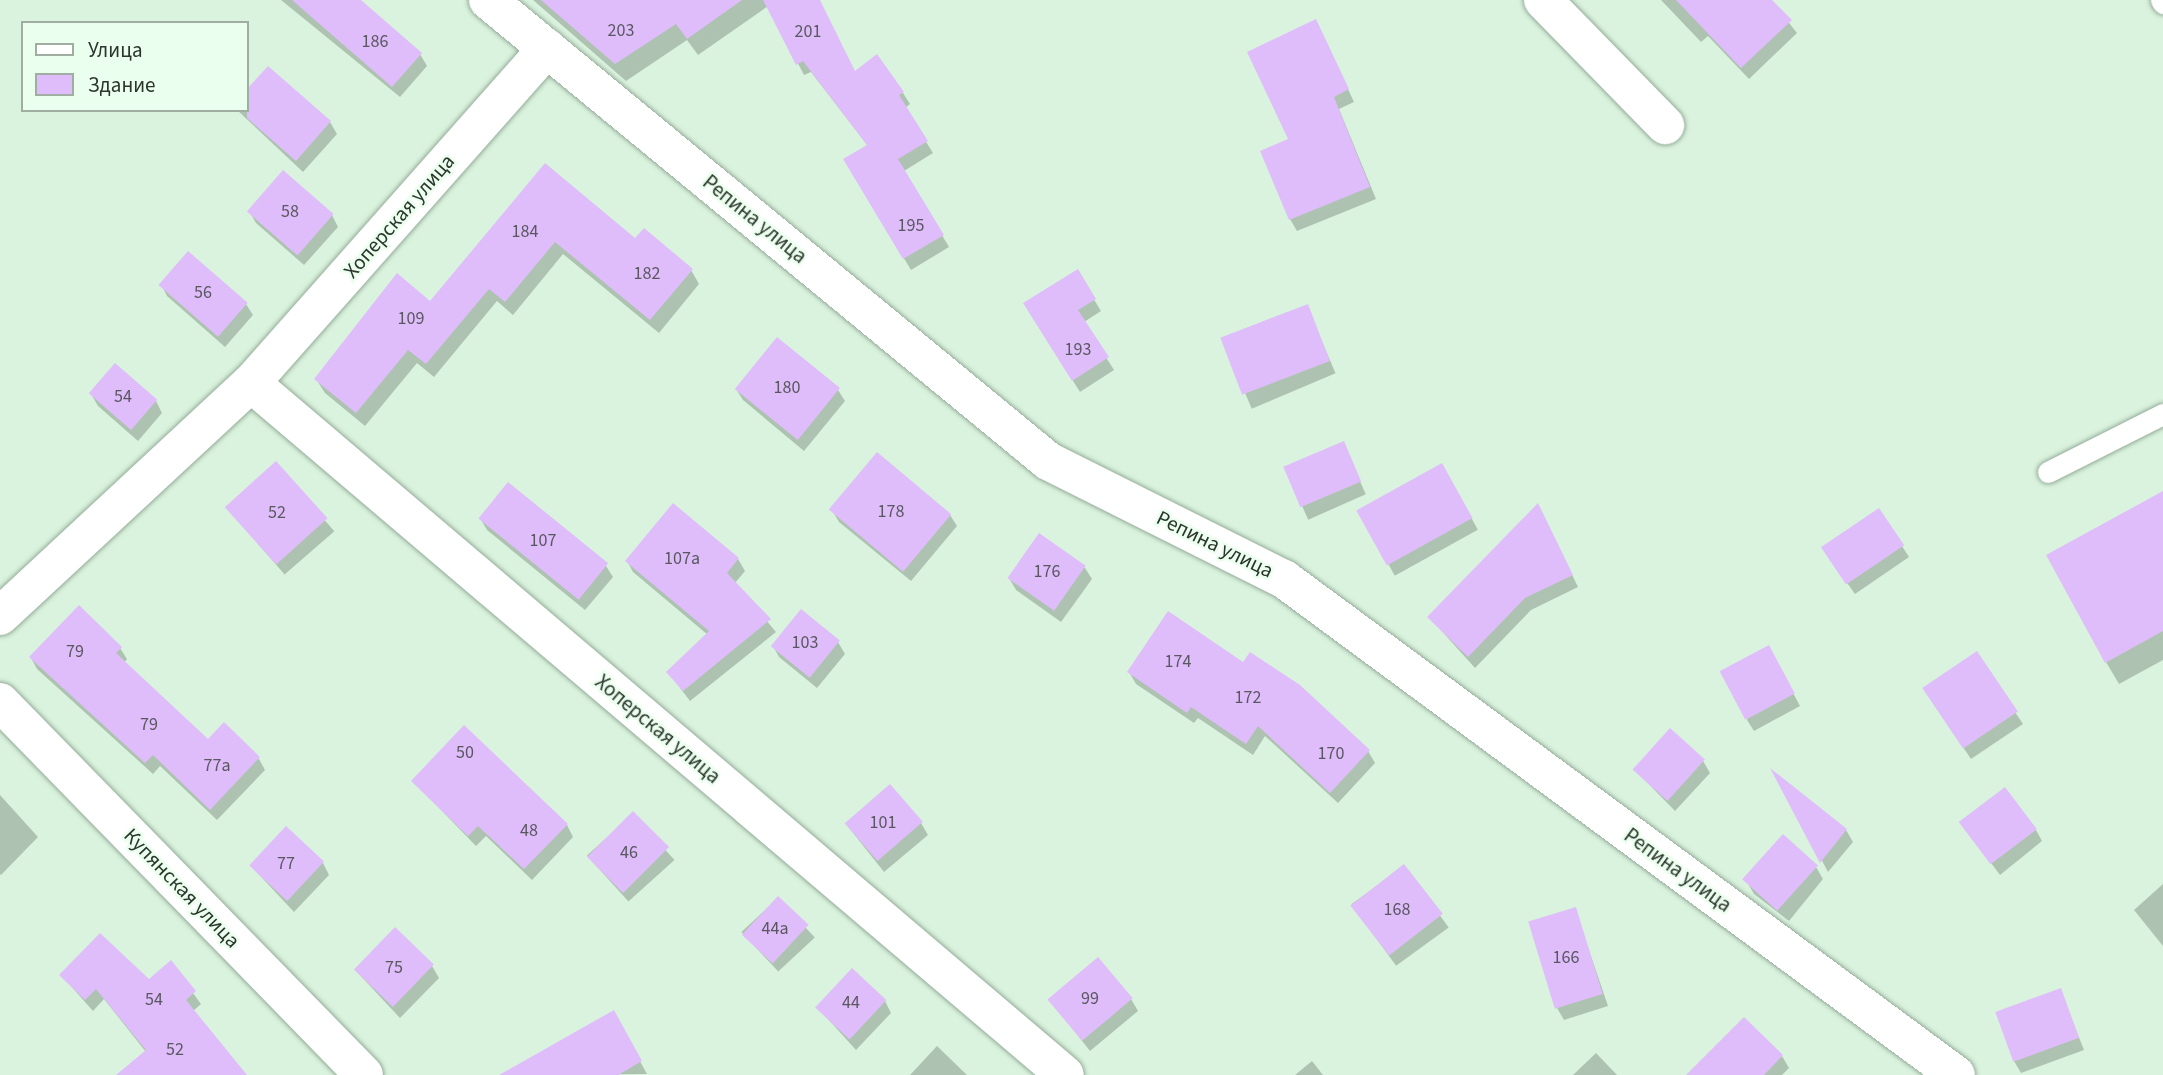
<!DOCTYPE html>
<html>
<head>
<meta charset="utf-8">
<style>
	body { margin:0 }
	#map { position:relative; width:2163px; height:1075px; overflow:hidden; background:#daf3de; font-family:"Source Sans 3",sans-serif }
	div>[style] { position:absolute }
	[style*='--x'] { left:calc(var(--x)*1px); top:calc(var(--y)*1px); width:calc(var(--w)*1px); rotate:calc(var(--a)*1deg) }
	.shadow>* { inset:0; background:#0003; transform-origin:0 0 }
	.building>* { inset:0; background:#dfbdfa; transform-origin:0 0 }
	.roads { filter:drop-shadow(0 0 2px #94ac99) drop-shadow(0 0 2px #94ac99) }
	.lane>* { height:21px; margin:-10.5px; padding:0 10.5px; transform-origin:10.5px; border-radius:10.5px; background:#fff }
	.street>* { height:38px; margin:-19px; padding:0 19px; transform-origin:19px; border-radius:19px; background:#fff }
	span { translate:-50% -50%; white-space:nowrap; text-align:center; line-height:1.15; -webkit-text-stroke:5px #ebffee; paint-order:stroke }
	.number-label { font-size:18px; color:#595760 }
	.number-label span { -webkit-text-stroke-width:0 }
	.street-label { font-size:21px; color:#2c352d }
	.legend { position:absolute; left:21px; top:21px; width:228px; height:91px; box-sizing:border-box; background:#ebffee; border:2px solid #9faea1; margin:0; padding:9px 12px; list-style:none; font-size:21px; color:#2c352d }
	.legend li { display:flex; align-items:center; gap:14px; height:35px }
	.legend b { width:35px; border:2px solid #9faea1 }
</style>
</head>
<body>
<div id="map">
	<div class="shadow">
		<div style="clip-path:polygon(281px 0,358px 0,420px 54px,427px 66px,400px 97px)"></div>
		<div style="clip-path:polygon(533px 0,773px 0,774px 2px,698px 55px,687px 40px,626px 81px)"></div>
		<div style="clip-path:polygon(1661px 0,1771px 0,1797px 33px,1749px 79px,1708px 36px,1701px 42px)"></div>
		<div style="clip-path:polygon(777px 23px,855px 73px,903px 93px,910px 104px,905px 108px,933px 153px,904px 171px,949px 247px,911px 270px,845px 160px,868px 146px,811px 72px,804px 75px)"></div>
		<div style="clip-path:polygon(1322px 33px,1354px 102px,1339px 109px,1376px 199px,1297px 231px,1290px 219px,1290px 140px)"></div>
		<div style="clip-path:polygon(268px 68px,330px 122px,337px 134px,303px 172px,237px 110px,247px 110px,247px 92px)"></div>
		<div style="clip-path:polygon(545px 165px,635px 241px,691px 270px,699px 284px,659px 333px,563px 254px,513px 315px,497px 301px,434px 377px,417px 363px,365px 426px,325px 393px,316px 379px,430px 303px)"></div>
		<div style="clip-path:polygon(249px 211px,332px 215px,338px 227px,304px 265px,256px 223px)"></div>
		<div style="clip-path:polygon(1077px 272px,1101px 311px,1084px 322px,1114px 370px,1080px 392px,1032px 316px)"></div>
		<div style="clip-path:polygon(161px 284px,246px 304px,253px 315px,225px 347px,167px 296px)"></div>
		<div style="left:1307px;top:306px;width:73px;height:91px;rotate:67deg"></div>
		<div style="clip-path:polygon(736px 389px,838px 390px,845px 401px,804px 451px,743px 400px)"></div>
		<div style="clip-path:polygon(91px 394px,156px 401px,162px 413px,138px 441px,98px 406px)"></div>
		<div style="left:1343px;top:443px;width:56px;height:63px;rotate:66deg"></div>
		<div style="left:276px;top:464px;width:89px;height:66px;rotate:49deg"></div>
		<div style="left:1442px;top:465px;width:74px;height:95px;rotate:61deg"></div>
		<div style="clip-path:polygon(2163px 493px,2163px 660px,2119px 684px,2106px 662px)"></div>
		<div style="clip-path:polygon(673px 506px,738px 559px,745px 571px,735px 583px,776px 632px,690px 701px,668px 672px,708px 635px,633px 572px,627px 561px)"></div>
		<div style="clip-path:polygon(832px 510px,950px 515px,957px 526px,911px 581px,839px 522px)"></div>
		<div style="clip-path:polygon(1544px 517px,1578px 587px,1531px 610px,1475px 668px,1429px 617px)"></div>
		<div style="clip-path:polygon(480px 518px,606px 566px,613px 577px,585px 610px,487px 530px)"></div>
		<div style="clip-path:polygon(1040px 536px,1085px 568px,1092px 579px,1061px 622px,1016px 590px,1009px 578px)"></div>
		<div style="clip-path:polygon(1902px 546px,1909px 557px,1855px 594px,1830px 559px)"></div>
		<div style="clip-path:polygon(838px 642px,845px 654px,817px 688px,779px 657px,773px 646px)"></div>
		<div style="clip-path:polygon(120px 648px,127px 659px,124px 663px,208px 741px,259px 759px,265px 770px,217px 820px,160px 766px,153px 774px,37px 669px,31px 658px)"></div>
		<div style="clip-path:polygon(1976px 654px,2023px 724px,1971px 759px,1931px 700px)"></div>
		<div style="clip-path:polygon(1775px 659px,1800px 706px,1754px 731px,1747px 720px)"></div>
		<div style="clip-path:polygon(1129px 672px,1368px 751px,1375px 763px,1338px 803px,1265px 736px,1253px 755px,1198px 718px,1194px 723px,1136px 684px)"></div>
		<div style="clip-path:polygon(1703px 761px,1710px 773px,1675px 811px,1634px 769px)"></div>
		<div style="clip-path:polygon(1776px 774px,1846px 830px,1853px 842px,1828px 872px)"></div>
		<div style="clip-path:polygon(413px 781px,567px 825px,573px 837px,532px 880px,486px 836px,476px 846px)"></div>
		<div style="clip-path:polygon(0 795px,38px 837px,1px 875px,0 874px)"></div>
		<div style="left:633px;top:814px;width:62px;height:62px;rotate:48deg"></div>
		<div style="clip-path:polygon(921px 823px,928px 835px,884px 872px,846px 824px)"></div>
		<div style="clip-path:polygon(1962px 824px,2036px 830px,2042px 841px,2000px 875px)"></div>
		<div style="clip-path:polygon(323px 863px,329px 875px,294px 912px,250px 865px)"></div>
		<div style="left:1404px;top:866px;width:76px;height:65px;rotate:54deg"></div>
		<div style="clip-path:polygon(1816px 867px,1823px 879px,1789px 921px,1754px 894px,1747px 882px)"></div>
		<div style="clip-path:polygon(2163px 884px,2163px 946px,2134px 910px)"></div>
		<div style="left:778px;top:898px;width:54px;height:50px;rotate:47deg"></div>
		<div style="clip-path:polygon(1575px 909px,1608px 1006px,1564px 1020px,1557px 1008px)"></div>
		<div style="clip-path:polygon(171px 963px,201px 1004px,193px 1011px,193px 1075px,144px 1075px,146px 1052px,104px 999px,93px 1011px,61px 975px,149px 981px)"></div>
		<div style="clip-path:polygon(432px 966px,439px 978px,400px 1018px,356px 971px)"></div>
		<div style="clip-path:polygon(2060px 990px,2084px 1050px,2021px 1073px,2014px 1061px)"></div>
		<div style="clip-path:polygon(1131px 999px,1138px 1011px,1090px 1051px,1050px 1000px)"></div>
		<div style="clip-path:polygon(885px 1001px,891px 1013px,856px 1050px,817px 1007px)"></div>
		<div style="clip-path:polygon(613px 1013px,647px 1074px,542px 1075px)"></div>
		<div style="clip-path:polygon(937px 1046px,967px 1075px,910px 1075px)"></div>
		<div style="clip-path:polygon(1596px 1053px,1617px 1075px,1573px 1075px)"></div>
		<div style="clip-path:polygon(1782px 1056px,1789px 1068px,1782px 1075px,1689px 1075px)"></div>
		<div style="clip-path:polygon(1312px 1061px,1323px 1075px,1295px 1075px)"></div>
	</div>
	<div class="building">
		<div style="clip-path:polygon(292px 0,361px 0,422px 53px,392px 87px)"></div>
		<div style="clip-path:polygon(541px 0,742px 0,687px 39px,676px 24px,615px 64px)"></div>
		<div style="clip-path:polygon(763px 0,820px 0,855px 71px,877px 54px,904px 92px,899px 95px,928px 141px,898px 159px,944px 235px,903px 259px,843px 159px,867px 145px,803px 61px,796px 65px)"></div>
		<div style="clip-path:polygon(1676px 0,1772px 0,1792px 20px,1741px 68px)"></div>
		<div style="clip-path:polygon(1316px 19px,1349px 89px,1334px 97px,1370px 187px,1289px 220px,1260px 151px,1288px 139px,1247px 52px)"></div>
		<div style="clip-path:polygon(268px 66px,331px 121px,296px 161px,247px 118px,247px 89px)"></div>
		<div style="clip-path:polygon(545px 163px,635px 238px,644px 228px,693px 269px,650px 320px,555px 242px,505px 302px,489px 289px,426px 364px,408px 350px,356px 413px,314px 379px,397px 273px,430px 301px)"></div>
		<div style="left:283px;top:170px;width:67px;height:55px;rotate:41deg"></div>
		<div style="left:188px;top:251px;width:79px;height:45px;rotate:41deg"></div>
		<div style="clip-path:polygon(1078px 269px,1096px 299px,1078px 310px,1109px 357px,1072px 381px,1023px 303px)"></div>
		<div style="left:1308px;top:304px;width:61px;height:94px;rotate:69deg"></div>
		<div style="left:777px;top:337px;width:81px;height:67px;rotate:39deg"></div>
		<div style="left:115px;top:363px;width:56px;height:40px;rotate:41deg"></div>
		<div style="left:1344px;top:441px;width:44px;height:66px;rotate:67deg"></div>
		<div style="left:877px;top:452px;width:97px;height:75px;rotate:40deg"></div>
		<div style="left:276px;top:461px;width:77px;height:69px;rotate:48deg"></div>
		<div style="left:1442px;top:463px;width:63px;height:98px;rotate:61deg"></div>
		<div style="left:508px;top:482px;width:129px;height:47px;rotate:39deg"></div>
		<div style="clip-path:polygon(2163px 491px,2163px 631px,2105px 663px,2046px 555px)"></div>
		<div style="clip-path:polygon(673px 503px,739px 558px,727px 573px,771px 619px,683px 691px,666px 672px,709px 631px,625px 561px)"></div>
		<div style="clip-path:polygon(1538px 503px,1573px 575px,1525px 598px,1468px 657px,1427px 617px)"></div>
		<div style="left:1879px;top:508px;width:45px;height:70px;rotate:56deg"></div>
		<div style="left:1039px;top:533px;width:57px;height:55px;rotate:35deg"></div>
		<div style="clip-path:polygon(79px 605px,122px 647px,116px 653px,208px 739px,224px 722px,260px 757px,210px 810px,153px 755px,145px 763px,29px 657px)"></div>
		<div style="left:801px;top:609px;width:50px;height:48px;rotate:39deg"></div>
		<div style="clip-path:polygon(1168px 611px,1243px 662px,1250px 652px,1300px 685px,1370px 750px,1330px 793px,1258px 726px,1246px 744px,1191px 707px,1187px 713px,1127px 672px)"></div>
		<div style="left:1769px;top:645px;width:55px;height:56px;rotate:62deg"></div>
		<div style="left:1977px;top:651px;width:73px;height:66px;rotate:56deg"></div>
		<div style="clip-path:polygon(464px 725px,568px 824px,524px 869px,478px 826px,468px 836px,411px 781px)"></div>
		<div style="left:1670px;top:728px;width:47px;height:56px;rotate:42deg"></div>
		<div style="clip-path:polygon(1770px 768px,1847px 829px,1820px 863px)"></div>
		<div style="left:890px;top:784px;width:50px;height:60px;rotate:49deg"></div>
		<div style="left:2005px;top:787px;width:53px;height:58px;rotate:53deg"></div>
		<div style="left:633px;top:811px;width:51px;height:65px;rotate:45deg"></div>
		<div style="left:286px;top:826px;width:52px;height:54px;rotate:43deg"></div>
		<div style="left:1783px;top:834px;width:47px;height:61px;rotate:42deg"></div>
		<div style="left:1404px;top:864px;width:63px;height:68px;rotate:52deg"></div>
		<div style="left:778px;top:896px;width:42px;height:53px;rotate:43deg"></div>
		<div style="left:1576px;top:907px;width:91px;height:50px;rotate:73deg"></div>
		<div style="left:395px;top:927px;width:54px;height:59px;rotate:44deg"></div>
		<div style="clip-path:polygon(100px 933px,149px 979px,171px 960px,196px 991px,186px 1000px,247px 1075px,116px 1075px,146px 1050px,96px 989px,85px 1000px,59px 975px)"></div>
		<div style="left:1098px;top:957px;width:54px;height:66px;rotate:50deg"></div>
		<div style="left:852px;top:968px;width:47px;height:54px;rotate:43deg"></div>
		<div style="left:2061px;top:988px;width:53px;height:70px;rotate:70deg"></div>
		<div style="clip-path:polygon(614px 1010px,642px 1061px,618px 1075px,499px 1075px)"></div>
		<div style="clip-path:polygon(1744px 1017px,1783px 1055px,1764px 1075px,1686px 1075px)"></div>
	</div>
	<div class="roads">
		<div class="lane">
			<div style="--x:2161;--y:0;--w:4;--a:56"></div>
			<div style="--x:2048;--y:472;--w:129;--a:-26.8"></div>
		</div>
		<div class="street">
			<div style="--x:488;--y:0;--w:725;--a:39.46"></div>
			<div style="--x:1048;--y:461;--w:264;--a:26.6"></div>
			<div style="--x:1284;--y:579;--w:835;--a:36.43"></div>
			<div style="--x:1543;--y:0;--w:175;--a:45.7"></div>
			<div style="--x:251;--y:383;--w:1068;--a:40.37"></div>
			<div style="--x:0;--y:616;--w:342;--a:-42.9"></div>
			<div style="--x:251;--y:383;--w:447;--a:-48.5"></div>
			<div style="--x:0;--y:702;--w:521;--a:45.7"></div>
		</div>
	</div>
	<div class="number-label">
		<span style="left:621px;top:31px">203</span>
		<span style="left:808px;top:32px">201</span>
		<span style="left:375px;top:42px">186</span>
		<span style="left:290px;top:212px">58</span>
		<span style="left:911px;top:226px">195</span>
		<span style="left:525px;top:232px">184</span>
		<span style="left:647px;top:274px">182</span>
		<span style="left:203px;top:293px">56</span>
		<span style="left:411px;top:319px">109</span>
		<span style="left:1078px;top:350px">193</span>
		<span style="left:787px;top:388px">180</span>
		<span style="left:123px;top:397px">54</span>
		<span style="left:891px;top:512px">178</span>
		<span style="left:277px;top:513px">52</span>
		<span style="left:543px;top:541px">107</span>
		<span style="left:682px;top:559px">107а</span>
		<span style="left:1047px;top:572px">176</span>
		<span style="left:805px;top:643px">103</span>
		<span style="left:75px;top:652px">79</span>
		<span style="left:1178px;top:662px">174</span>
		<span style="left:1248px;top:698px">172</span>
		<span style="left:149px;top:725px">79</span>
		<span style="left:465px;top:753px">50</span>
		<span style="left:1331px;top:754px">170</span>
		<span style="left:217px;top:766px">77а</span>
		<span style="left:883px;top:823px">101</span>
		<span style="left:529px;top:831px">48</span>
		<span style="left:629px;top:853px">46</span>
		<span style="left:286px;top:864px">77</span>
		<span style="left:1397px;top:910px">168</span>
		<span style="left:775px;top:929px">44а</span>
		<span style="left:1566px;top:958px">166</span>
		<span style="left:394px;top:968px">75</span>
		<span style="left:1090px;top:999px">99</span>
		<span style="left:154px;top:1000px">54</span>
		<span style="left:851px;top:1003px">44</span>
		<span style="left:175px;top:1050px">52</span>
	</div>
	<div class="street-label">
		<span style="left:399px;top:216px;rotate:-49deg">Хоперская улица</span>
		<span style="left:755px;top:219px;rotate:39deg">Репина улица</span>
		<span style="left:1215px;top:544px;rotate:26deg">Репина улица</span>
		<span style="left:658px;top:729px;rotate:40deg">Хоперская улица</span>
		<span style="left:1678px;top:870px;rotate:36deg">Репина улица</span>
		<span style="left:182px;top:888px;rotate:46deg">Купянская улица</span>
	</div>
	<ul class="legend">
	<li><b style="height:9px;background:#fff"></b>Улица</li>
	<li><b style="height:19px;background:#dfbdfa"></b>Здание</li>
	</ul>
</div>
</body>
</html>
